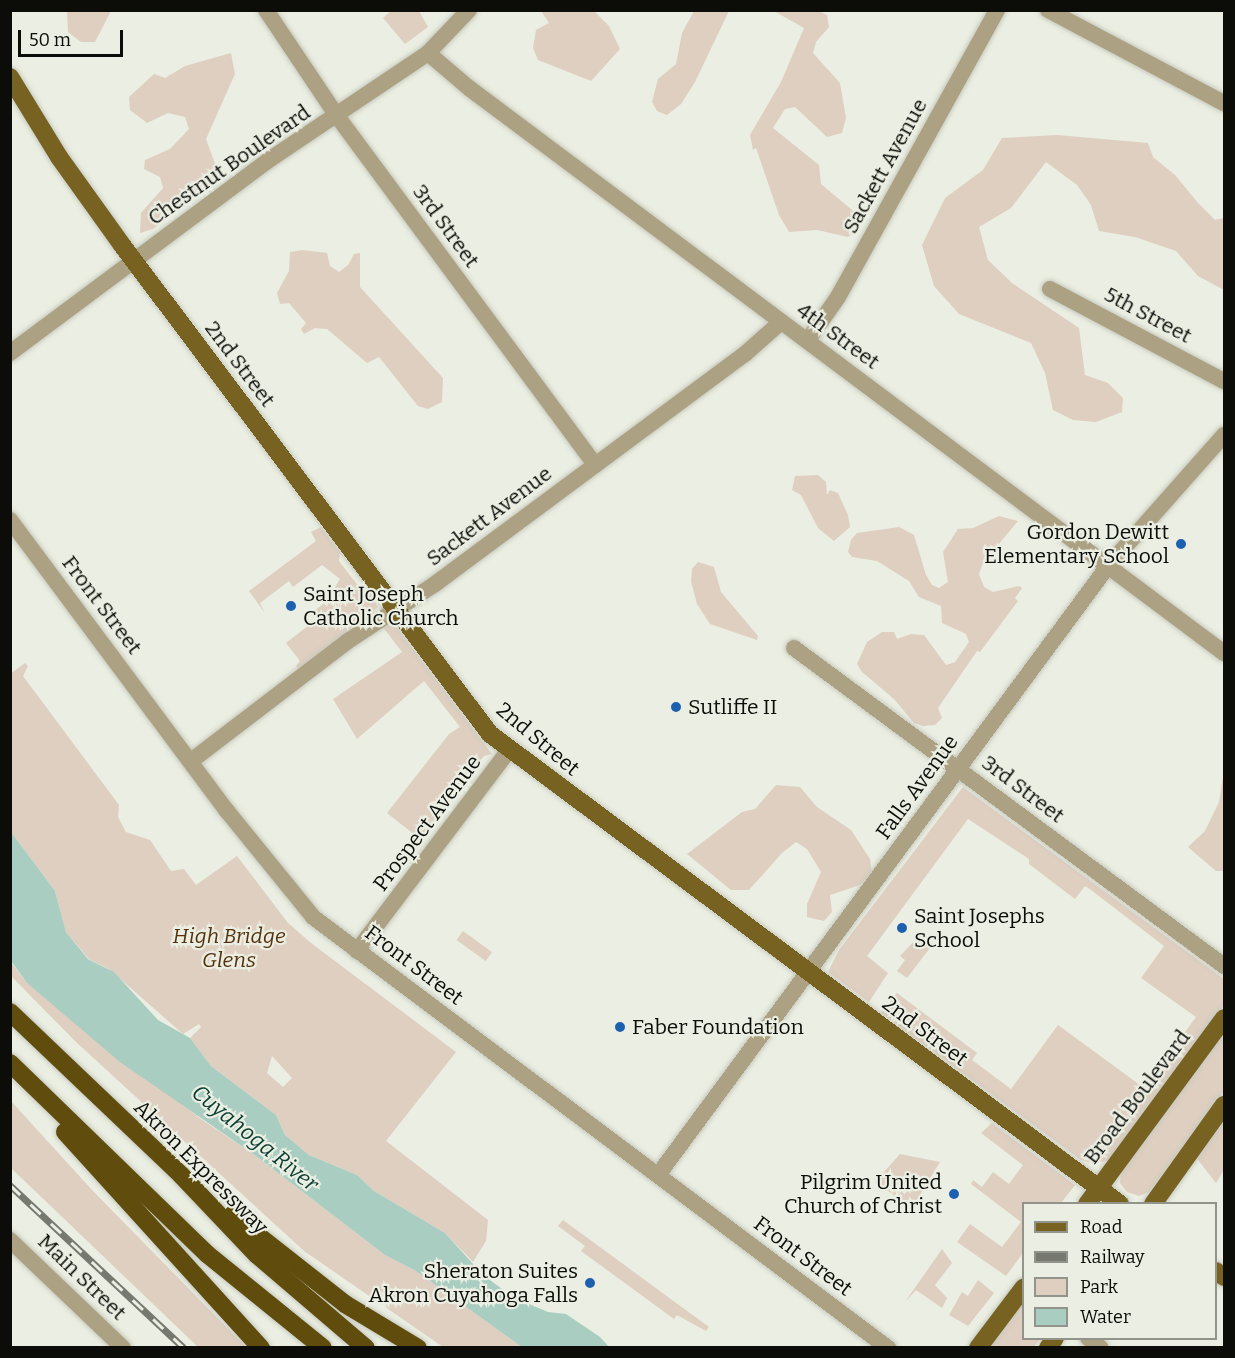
<!DOCTYPE html>
<html>
<head>
<meta charset="utf-8">
<style>
	body { margin:0 }
	#map { position:relative; width:1235px; height:1358px; overflow:hidden; background:#ebeee2; font-family:Bitter,serif }
	div>[style] { position:absolute }
	[style*='--x'] { left:calc(var(--x)*1px); top:calc(var(--y)*1px); width:calc(var(--w)*1px); rotate:calc(var(--a)*1deg) }
	.green>* { inset:0; background:#decfc1; transform-origin:0 0 }
	.water>* { inset:0; background:#a9cdc1 }
	.roads { filter:drop-shadow(0 0 2px #c7cabf) drop-shadow(0 0 2px #c7cabf) }
	.minor>* { height:16px; margin:-8px; padding:0 8px; transform-origin:8px; border-radius:8px; background:#aca182 }
	.major>* { height:18px; margin:-9px; padding:0 9px; transform-origin:9px; border-radius:9px; background:#776222 }
	.highway>* { height:18px; margin:-9px; padding:0 9px; transform-origin:9px; border-radius:9px; background:#604d0e }
	.rail>* { height:7px; margin-top:-3.5px; transform-origin:0; background:repeating-linear-gradient(90deg,#ebeee2 0 14px,#777971 0 28px); box-sizing:border-box; border-block:2px solid #777971 }
	.dots>* { width:16px; height:16px; translate:-50% -50%; box-sizing:border-box; border:3px solid #ebeee2; border-radius:50% }
	span { translate:-50% -50%; white-space:nowrap; text-align:center; line-height:1.15; -webkit-text-stroke:4.5px #ebeee2; paint-order:stroke }
	.street-label { font-size:21px; color:#0c0d09 }
	.poi-label { font-size:21px; color:#0c0d09 }
	.right { translate:-100% -50%; text-align:right }
	.left { translate:0 -50%; text-align:left }
	.park-label { font-size:21px; color:#55320c; font-style:italic }
	.water-label { font-size:22px; color:#093e32; font-style:italic }
	.frame { position:absolute; inset:0; border:12px solid #0c0d09; pointer-events:none }
	.legend { position:absolute; left:1022px; top:1202px; width:195px; height:138px; box-sizing:border-box; background:#ebeee2; border:2px solid #92948b; margin:0; padding:8px 10px; list-style:none; font-size:18px; color:#0c0d09 }
	.legend li { display:flex; align-items:center; gap:12px; height:30px }
	.legend b { width:30px; border:2px solid #92948b }
	.scale { position:absolute; left:18px; top:30px; width:105px; height:27px; box-sizing:border-box; border:3px solid #0c0d09; border-top:0; padding-left:8px; font-size:18px; line-height:21px; white-space:nowrap; color:#0c0d09; -webkit-text-stroke:4px #ebeee2; paint-order:stroke }
</style>
</head>
<body>
<div id="map">
	<div class="green">
		<div style="clip-path:polygon(593px 10px,609px 26px,620px 49px,591px 81px,538px 60px,533px 48px,536px 30px,549px 23px,541px 11px)"></div>
		<div style="clip-path:polygon(67px 11px,67px 10px,111px 11px,95px 42px,81px 42px,68px 32px)"></div>
		<div style="clip-path:polygon(391px 11px,419px 11px,428px 27px,405px 44px,383px 18px)"></div>
		<div style="clip-path:polygon(694px 11px,729px 11px,695px 82px,681px 104px,667px 115px,657px 111px,652px 102px,658px 79px,676px 64px,682px 33px)"></div>
		<div style="clip-path:polygon(774px 11px,819px 11px,827px 15px,829px 27px,816px 42px,813px 53px,840px 83px,846px 118px,842px 133px,827px 137px,795px 107px,785px 109px,773px 128px,819px 165px,821px 184px,852px 210px,859px 228px,848px 237px,817px 230px,789px 232px,779px 215px,756px 148px,753px 150px,750px 135px,781px 82px,804px 28px)"></div>
		<div style="clip-path:polygon(231px 53px,235px 74px,206px 139px,218px 172px,214px 182px,153px 229px,140px 233px,141px 213px,163px 188px,160px 177px,144px 169px,145px 160px,170px 149px,189px 129px,185px 117px,168px 113px,147px 123px,130px 110px,129px 97px,154px 74px,165px 78px,185px 66px)"></div>
		<div style="clip-path:polygon(1057px 135px,1148px 143px,1153px 157px,1175px 175px,1198px 203px,1215px 220px,1224px 218px,1224px 290px,1198px 276px,1176px 251px,1135px 237px,1099px 231px,1091px 205px,1077px 185px,1046px 162px,1011px 208px,979px 227px,988px 260px,1012px 283px,1079px 328px,1085px 375px,1108px 383px,1123px 398px,1122px 412px,1096px 422px,1073px 420px,1053px 410px,1045px 373px,1031px 343px,959px 314px,934px 286px,922px 245px,945px 198px,983px 170px,1002px 138px)"></div>
		<div style="clip-path:polygon(302px 250px,327px 253px,330px 266px,339px 272px,348px 265px,354px 254px,360px 253px,360px 287px,443px 378px,442px 402px,428px 409px,418px 406px,379px 357px,367px 363px,327px 329px,315px 328px,304px 334px,301px 329px,306px 323px,289px 303px,280px 304px,277px 293px,289px 271px,290px 252px)"></div>
		<div style="clip-path:polygon(818px 475px,826px 482px,827px 495px,830px 490px,838px 493px,848px 515px,850px 527px,834px 541px,818px 528px,801px 495px,792px 490px,795px 476px)"></div>
		<div style="clip-path:polygon(999px 516px,1018px 521px,983px 563px,979px 574px,984px 587px,993px 592px,1019px 586px,1022px 588px,1015px 598px,1018px 601px,980px 652px,977px 651px,938px 708px,942px 718px,935px 725px,923px 726px,914px 723px,894px 699px,862px 672px,857px 664px,867px 642px,882px 632px,894px 632px,897px 639px,911px 634px,924px 635px,946px 665px,955px 662px,969px 642px,966px 634px,942px 623px,941px 606px,919px 597px,909px 581px,877px 561px,852px 557px,848px 552px,851px 540px,857px 533px,899px 527px,914px 535px,926px 575px,932px 585px,939px 588px,948px 582px,943px 552px,958px 529px,973px 528px)"></div>
		<div style="clip-path:polygon(321px 527px,340px 552px,339px 561px,359px 587px,368px 589px,378px 607px,299px 670px,296px 666px,300px 661px,286px 643px,318px 618px,313px 612px,338px 592px,335px 587px,340px 579px,322px 565px,293px 587px,289px 581px,260px 603px,265px 613px,249px 591px,316px 541px,311px 532px)"></div>
		<div style="clip-path:polygon(698px 562px,714px 567px,721px 592px,758px 636px,757px 640px,710px 624px,697px 604px,691px 581px,692px 569px)"></div>
		<div style="clip-path:polygon(387px 623px,397px 628px,492px 754px,484px 756px,420px 839px,387px 813px,449px 734px,460px 727px,424px 681px,357px 739px,333px 699px,402px 652px,382px 626px)"></div>
		<div style="clip-path:polygon(evenodd,25px 663px,28px 666px,23px 676px,119px 805px,118px 817px,126px 832px,150px 840px,171px 871px,184px 869px,196px 885px,237px 856px,288px 923px,311px 943px,456px 1052px,386px 1141px,488px 1220px,486px 1241px,473px 1262px,445px 1233px,374px 1191px,357px 1175px,309px 1155px,285px 1135px,276px 1115px,211px 1066px,190px 1038px,201px 1027px,199px 1024px,183px 1034px,109px 969px,89px 959px,66px 932px,55px 891px,11px 832px,10px 674px,25px 663px,272px 1056px,292px 1078px,283px 1087px,267px 1073px,272px 1056px)"></div>
		<div style="clip-path:polygon(1224px 771px,1224px 871px,1216px 871px,1188px 847px,1205px 831px,1219px 802px)"></div>
		<div style="clip-path:polygon(776px 785px,800px 787px,817px 807px,851px 830px,870px 859px,872px 874px,860px 885px,830px 895px,832px 912px,824px 921px,807px 917px,807px 904px,821px 872px,807px 849px,796px 842px,782px 853px,749px 890px,731px 890px,687px 854px,742px 812px,755px 809px)"></div>
		<div style="clip-path:polygon(963px 787px,1224px 979px,1224px 1005px,1109px 1160px,1094px 1164px,1081px 1160px,881px 1013px,897px 993px,977px 1053px,972px 1060px,1011px 1089px,1058px 1025px,1144px 1088px,1196px 1017px,1141px 978px,1164px 946px,1091px 890px,1085px 886px,1075px 899px,1029px 864px,1029px 859px,968px 819px,867px 956px,888px 973px,869px 1002px,828px 972px,839px 950px)"></div>
		<div style="left:463px;top:931px;width:36px;height:11px;rotate:36deg"></div>
		<div style="clip-path:polygon(920px 935px,933px 944px,907px 978px,897px 971px,905px 960px,900px 956px)"></div>
		<div style="clip-path:polygon(10px 961px,27px 983px,201px 1119px,256px 1156px,385px 1255px,416px 1271px,522px 1347px,443px 1347px,304px 1251px,76px 1042px,11px 976px)"></div>
		<div style="clip-path:polygon(1224px 1032px,1224px 1091px,1149px 1192px,1139px 1196px,1127px 1192px,1120px 1183px,1121px 1171px)"></div>
		<div style="clip-path:polygon(10px 1100px,93px 1191px,246px 1347px,198px 1347px,11px 1168px)"></div>
		<div style="clip-path:polygon(1224px 1117px,1224px 1170px,1216px 1183px,1195px 1156px)"></div>
		<div style="clip-path:polygon(992px 1123px,1075px 1185px,1061px 1203px,1024px 1204px,1023px 1253px,1006px 1276px,957px 1242px,970px 1224px,1002px 1247px,1021px 1222px,971px 1184px,973px 1180px,982px 1187px,993px 1172px,1009px 1184px,1023px 1165px,981px 1133px)"></div>
		<div style="clip-path:polygon(900px 1154px,940px 1162px,912px 1208px,875px 1182px)"></div>
		<div style="clip-path:polygon(563px 1220px,709px 1327px,706px 1331px,677px 1315px,674px 1319px,581px 1251px,585px 1246px,558px 1226px)"></div>
		<div style="clip-path:polygon(942px 1249px,952px 1263px,935px 1285px,947px 1298px,942px 1308px,916px 1290px,905px 1302px)"></div>
		<div style="clip-path:polygon(978px 1280px,994px 1293px,968px 1326px,949px 1315px,962px 1292px,968px 1296px)"></div>
		<div style="clip-path:polygon(1023px 1302px,1024px 1338px,1040px 1339px,1034px 1347px,989px 1348px)"></div>
	</div>
	<div class="water">
		<div style="clip-path:polygon(11px 832px,55px 891px,66px 932px,88px 959px,114px 972px,158px 1020px,190px 1038px,211px 1066px,276px 1115px,285px 1135px,309px 1155px,357px 1175px,374px 1191px,445px 1233px,483px 1275px,513px 1297px,548px 1312px,566px 1314px,600px 1337px,609px 1347px,522px 1347px,416px 1271px,385px 1255px,256px 1156px,120px 1062px,27px 983px,11px 961px)"></div>
	</div>
	<div class="roads">
		<div class="minor">
			<div style="--x:266;--y:10;--w:128;--a:56.2"></div>
			<div style="--x:337;--y:116;--w:434;--a:53.5"></div>
			<div style="--x:1048;--y:10;--w:199;--a:27.9"></div>
			<div style="--x:428;--y:53;--w:54;--a:40.5"></div>
			<div style="--x:469;--y:88;--w:943;--a:36.81"></div>
			<div style="--x:1050;--y:289;--w:197;--a:27.9"></div>
			<div style="--x:808;--y:340;--w:52;--a:-55.1"></div>
			<div style="--x:838;--y:297;--w:328;--a:-61"></div>
			<div style="--x:10;--y:353;--w:323;--a:-36.7"></div>
			<div style="--x:269;--y:160;--w:192;--a:-33.9"></div>
			<div style="--x:428;--y:53;--w:59;--a:-46.4"></div>
			<div style="--x:10;--y:520;--w:363;--a:53.3"></div>
			<div style="--x:227;--y:811;--w:136;--a:50.9"></div>
			<div style="--x:313;--y:917;--w:719;--a:36.85"></div>
			<div style="--x:794;--y:648;--w:535;--a:36.48"></div>
			<div style="--x:191;--y:761;--w:198;--a:-37.4"></div>
			<div style="--x:348;--y:641;--w:104;--a:-33.2"></div>
			<div style="--x:435;--y:584;--w:386;--a:-36.6"></div>
			<div style="--x:745;--y:354;--w:48;--a:-41.6"></div>
			<div style="--x:357;--y:951;--w:253;--a:-52.9"></div>
			<div style="--x:658;--y:1175;--w:757;--a:-53.54"></div>
			<div style="--x:1108;--y:566;--w:175;--a:-48.5"></div>
			<div style="--x:10;--y:1240;--w:156;--a:43.7"></div>
			<div style="--x:1088;--y:1338;--w:16;--a:38"></div>
		</div>
		<div class="major">
			<div style="--x:10;--y:77;--w:94;--a:58.5"></div>
			<div style="--x:59;--y:157;--w:108;--a:54.4"></div>
			<div style="--x:122;--y:245;--w:612;--a:53.04"></div>
			<div style="--x:490;--y:734;--w:786;--a:36.72"></div>
			<div style="--x:1087;--y:1204;--w:231;--a:-53.6"></div>
			<div style="--x:1153;--y:1204;--w:122;--a:-54.4"></div>
			<div style="--x:1216;--y:1271;--w:10;--a:37"></div>
			<div style="--x:978;--y:1348;--w:76;--a:-53"></div>
			<div style="--x:1048;--y:1348;--w:12;--a:-55"></div>
		</div>
		<div class="highway">
			<div style="--x:10;--y:1012;--w:236;--a:43.6"></div>
			<div style="--x:181;--y:1175;--w:110;--a:46.5"></div>
			<div style="--x:257;--y:1255;--w:143;--a:40.5"></div>
			<div style="--x:10;--y:1063;--w:274;--a:44.1"></div>
			<div style="--x:207;--y:1254;--w:149;--a:39"></div>
			<div style="--x:65;--y:1132;--w:292;--a:47.8"></div>
			<div style="--x:232;--y:1215;--w:144;--a:38.2"></div>
			<div style="--x:345;--y:1304;--w:85;--a:31.1"></div>
		</div>
	</div>
	<div class="rail">
		<div style="--x:10;--y:1185;--w:238;--a:43.1"></div>
	</div>
	<div class="dots">
		<div style="left:1181px;top:544px;background:#1e60b0"></div>
		<div style="left:291px;top:606px;background:#1e60b0"></div>
		<div style="left:676px;top:707px;background:#1e60b0"></div>
		<div style="left:902px;top:928px;background:#1e60b0"></div>
		<div style="left:620px;top:1027px;background:#1e60b0"></div>
		<div style="left:954px;top:1194px;background:#1e60b0"></div>
		<div style="left:590px;top:1283px;background:#1e60b0"></div>
	</div>
	<div class="street-label">
		<span style="left:229px;top:165px;rotate:-35deg">Chestnut Boulevard</span>
		<span style="left:885px;top:166px;rotate:-61deg">Sackett Avenue</span>
		<span style="left:446px;top:226px;rotate:54deg">3rd Street</span>
		<span style="left:1148px;top:315px;rotate:28deg">5th Street</span>
		<span style="left:838px;top:336px;rotate:36deg">4th Street</span>
		<span style="left:240px;top:364px;rotate:53deg">2nd Street</span>
		<span style="left:489px;top:516px;rotate:-37deg">Sackett Avenue</span>
		<span style="left:102px;top:605px;rotate:53deg">Front Street</span>
		<span style="left:538px;top:739px;rotate:40deg">2nd Street</span>
		<span style="left:917px;top:787px;rotate:-54deg">Falls Avenue</span>
		<span style="left:1023px;top:789px;rotate:37deg">3rd Street</span>
		<span style="left:427px;top:823px;rotate:-53deg">Prospect Avenue</span>
		<span style="left:414px;top:965px;rotate:37deg">Front Street</span>
		<span style="left:925px;top:1031px;rotate:37deg">2nd Street</span>
		<span style="left:1137px;top:1097px;rotate:-53deg">Broad Boulevard</span>
		<span style="left:201px;top:1167px;rotate:45deg">Akron Expressway</span>
		<span style="left:803px;top:1256px;rotate:37deg">Front Street</span>
		<span style="left:82px;top:1277px;rotate:44deg">Main Street</span>
	</div>
	<div class="poi-label">
		<span class="right" style="left:1169px;top:544px">Gordon Dewitt<br>Elementary School</span>
		<span class="left" style="left:303px;top:606px">Saint Joseph<br>Catholic Church</span>
		<span class="left" style="left:688px;top:707px">Sutliffe II</span>
		<span class="left" style="left:914px;top:928px">Saint Josephs<br>School</span>
		<span class="left" style="left:632px;top:1027px">Faber Foundation</span>
		<span class="right" style="left:942px;top:1194px">Pilgrim United<br>Church of Christ</span>
		<span class="right" style="left:578px;top:1283px">Sheraton Suites<br>Akron Cuyahoga Falls</span>
	</div>
	<div class="park-label">
		<span style="left:229px;top:948px">High Bridge<br>Glens</span>
	</div>
	<div class="water-label">
		<span style="left:255px;top:1138px;rotate:39deg">Cuyahoga River</span>
	</div>
	<div class="frame"></div>
	<ul class="legend">
	<li><b style="height:8px;background:#776222"></b>Road</li>
	<li><b style="height:8px;background:#777971"></b>Railway</li>
	<li><b style="height:16px;background:#decfc1"></b>Park</li>
	<li><b style="height:16px;background:#a9cdc1"></b>Water</li>
	</ul>
	<div class="scale">50 m</div>
</div>
</body>
</html>
